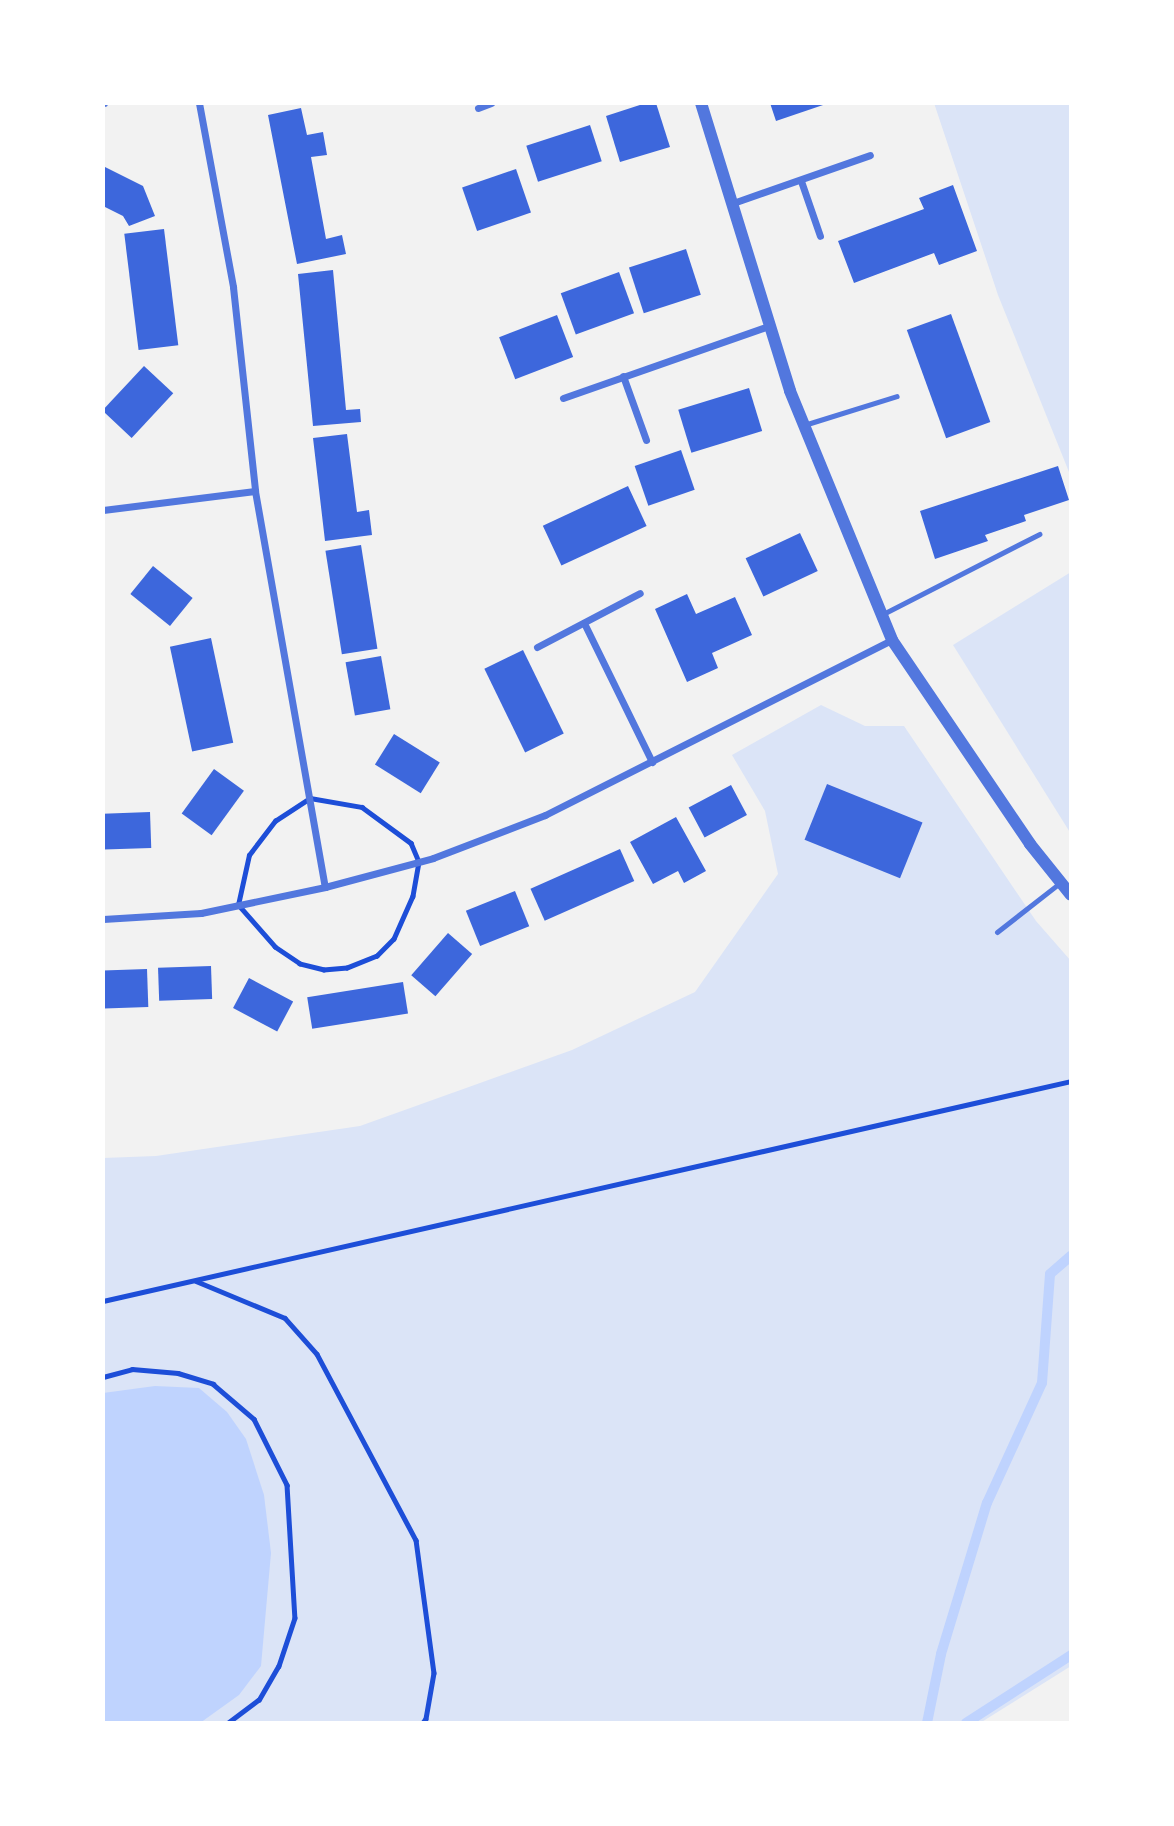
<!DOCTYPE html>
<html>
<head>
<meta charset="utf-8">
<style>
	body { margin:0 }
	#map { position:relative; width:1174px; height:1826px; overflow:hidden; background:#f2f2f2; font-family:Barlow,sans-serif }
	div>[style] { position:absolute }
	[style*='--x'] { left:calc(var(--x)*1px); top:calc(var(--y)*1px); width:calc(var(--w)*1px); rotate:calc(var(--a)*1deg) }
	.green>* { inset:0; background:#dbe4f7 }
	.water>* { inset:0; background:#bfd3fe }
	.stream>* { height:10px; margin:-5px; padding:0 5px; transform-origin:5px; border-radius:5px; background:#bfd3fe }
	.building>* { inset:0; background:#3d67dc; transform-origin:0 0 }
	.path>* { height:4.5px; margin:-2.25px; padding:0 2.25px; transform-origin:2.25px; border-radius:2.25px; background:#1d4ed8 }
	.service>* { height:5px; margin:-2.5px; padding:0 2.5px; transform-origin:2.5px; border-radius:2.5px; background:#5277de }
	.minor>* { height:7px; margin:-3.5px; padding:0 3.5px; transform-origin:3.5px; border-radius:3.5px; background:#5277de }
	.tertiary>* { height:12px; margin:-6px; padding:0 6px; transform-origin:6px; border-radius:6px; background:#5277de }
	span { translate:-50% -50%; white-space:nowrap; text-align:center; line-height:1.15; -webkit-text-stroke:6px #fff; paint-order:stroke }
	.frame { position:absolute; inset:0; border:105px solid #fff; pointer-events:none }
</style>
</head>
<body>
<div id="map">
	<div class="green">
		<div style="clip-path:polygon(934px 103px,1071px 103px,1071px 477px,998px 295px)"></div>
		<div style="clip-path:polygon(1071px 572px,1071px 834px,953px 645px)"></div>
		<div style="clip-path:polygon(821px 705px,865px 726px,904px 726px,1036px 921px,1071px 961px,1071px 1666px,980px 1723px,103px 1723px,103px 1158px,156px 1156px,360px 1126px,572px 1050px,695px 992px,778px 874px,765px 811px,732px 755px)"></div>
	</div>
	<div class="water">
		<div style="clip-path:polygon(155px 1386px,199px 1388px,227px 1412px,246px 1439px,264px 1495px,271px 1553px,261px 1666px,239px 1695px,200px 1723px,103px 1723px,103px 1393px)"></div>
	</div>
	<div class="stream">
		<div style="--x:927;--y:1723;--w:70;--a:-78.5"></div>
		<div style="--x:941;--y:1654;--w:158;--a:-73.1"></div>
		<div style="--x:987;--y:1503;--w:132;--a:-65.4"></div>
		<div style="--x:1042;--y:1383;--w:109;--a:-85.8"></div>
		<div style="--x:1050;--y:1274;--w:28;--a:-41"></div>
		<div style="--x:966;--y:1723;--w:125;--a:-32.9"></div>
	</div>
	<div class="building">
		<div style="clip-path:polygon(646px 103px,656px 103px,670px 147px,620px 162px,606px 116px)"></div>
		<div style="clip-path:polygon(770px 103px,826px 103px,826px 104px,776px 121px)"></div>
		<div style="clip-path:polygon(301px 108px,307px 135px,323px 132px,327px 155px,311px 157px,326px 239px,342px 235px,346px 254px,297px 264px,268px 115px)"></div>
		<div style="left:590px;top:125px;width:38px;height:67px;rotate:72deg"></div>
		<div style="clip-path:polygon(103px 166px,143px 186px,155px 216px,129px 226px,123px 216px,103px 206px)"></div>
		<div style="left:516px;top:169px;width:46px;height:57px;rotate:71deg"></div>
		<div style="clip-path:polygon(953px 185px,977px 251px,939px 265px,934px 253px,854px 283px,838px 241px,924px 209px,919px 198px)"></div>
		<div style="left:164px;top:229px;width:117px;height:40px;rotate:83deg"></div>
		<div style="left:686px;top:249px;width:48px;height:60px;rotate:72deg"></div>
		<div style="clip-path:polygon(333px 270px,346px 410px,360px 409px,361px 422px,313px 426px,298px 274px)"></div>
		<div style="left:619px;top:272px;width:44px;height:62px;rotate:70deg"></div>
		<div style="left:951px;top:314px;width:115px;height:47px;rotate:70deg"></div>
		<div style="left:557px;top:315px;width:45px;height:62px;rotate:69deg"></div>
		<div style="left:144px;top:366px;width:40px;height:61px;rotate:43deg"></div>
		<div style="left:749px;top:388px;width:45px;height:74px;rotate:73deg"></div>
		<div style="clip-path:polygon(347px 434px,357px 512px,369px 510px,372px 535px,325px 541px,313px 438px)"></div>
		<div style="left:681px;top:450px;width:42px;height:49px;rotate:71deg"></div>
		<div style="clip-path:polygon(1058px 466px,1069px 500px,1024px 515px,1026px 521px,985px 535px,988px 541px,935px 559px,920px 511px)"></div>
		<div style="left:628px;top:486px;width:44px;height:94px;rotate:65deg"></div>
		<div style="left:800px;top:533px;width:42px;height:60px;rotate:65deg"></div>
		<div style="left:361px;top:545px;width:105px;height:36px;rotate:81deg"></div>
		<div style="left:153px;top:566px;width:51px;height:36px;rotate:39deg"></div>
		<div style="clip-path:polygon(687px 594px,696px 614px,735px 597px,752px 635px,712px 653px,718px 668px,687px 682px,655px 609px)"></div>
		<div style="left:211px;top:638px;width:107px;height:42px;rotate:78deg"></div>
		<div style="left:523px;top:650px;width:93px;height:43px;rotate:64deg"></div>
		<div style="left:381px;top:656px;width:54px;height:36px;rotate:80deg"></div>
		<div style="left:394px;top:734px;width:54px;height:36px;rotate:32deg"></div>
		<div style="left:214px;top:769px;width:37px;height:55px;rotate:36deg"></div>
		<div style="left:827px;top:784px;width:103px;height:60px;rotate:22deg"></div>
		<div style="left:731px;top:785px;width:34px;height:48px;rotate:62deg"></div>
		<div style="left:150px;top:812px;width:36px;height:47px;rotate:88deg"></div>
		<div style="clip-path:polygon(676px 817px,706px 871px,684px 883px,678px 871px,653px 884px,630px 842px)"></div>
		<div style="left:620px;top:849px;width:35px;height:98px;rotate:66deg"></div>
		<div style="left:515px;top:891px;width:38px;height:53px;rotate:68deg"></div>
		<div style="left:448px;top:933px;width:32px;height:56px;rotate:41deg"></div>
		<div style="left:211px;top:966px;width:33px;height:53px;rotate:88deg"></div>
		<div style="left:147px;top:969px;width:38px;height:44px;rotate:88deg"></div>
		<div style="left:249px;top:978px;width:50px;height:34px;rotate:28deg"></div>
		<div style="left:403px;top:982px;width:32px;height:97px;rotate:81deg"></div>
	</div>
	<div class="path">
		<div style="--x:310;--y:798;--w:53;--a:9.8"></div>
		<div style="--x:362;--y:807;--w:61;--a:36.3"></div>
		<div style="--x:411;--y:843;--w:21;--a:67"></div>
		<div style="--x:419;--y:862;--w:35;--a:100"></div>
		<div style="--x:413;--y:896;--w:47;--a:113.8"></div>
		<div style="--x:394;--y:939;--w:24;--a:135"></div>
		<div style="--x:377;--y:956;--w:32;--a:158"></div>
		<div style="--x:347;--y:968;--w:23;--a:175"></div>
		<div style="--x:324;--y:970;--w:25;--a:-166"></div>
		<div style="--x:300;--y:964;--w:30;--a:-146"></div>
		<div style="--x:275;--y:947;--w:56;--a:-131.4"></div>
		<div style="--x:238;--y:905;--w:51;--a:-77.6"></div>
		<div style="--x:249;--y:855;--w:43;--a:-52.6"></div>
		<div style="--x:275;--y:821;--w:42;--a:-33.3"></div>
		<div style="--x:196;--y:1281;--w:96;--a:22.6"></div>
		<div style="--x:285;--y:1318;--w:48;--a:48.4"></div>
		<div style="--x:317;--y:1354;--w:211;--a:62"></div>
		<div style="--x:416;--y:1540;--w:134;--a:82.3"></div>
		<div style="--x:434;--y:1673;--w:47;--a:99.9"></div>
		<div style="--x:426;--y:1719;--w:5;--a:127"></div>
		<div style="--x:103;--y:1301;--w:993;--a:-12.8"></div>
		<div style="--x:103;--y:1377;--w:30;--a:-15"></div>
		<div style="--x:132;--y:1369;--w:46;--a:5"></div>
		<div style="--x:178;--y:1373;--w:37;--a:17"></div>
		<div style="--x:213;--y:1384;--w:54;--a:40.5"></div>
		<div style="--x:254;--y:1419;--w:74;--a:63.4"></div>
		<div style="--x:287;--y:1485;--w:133;--a:86.6"></div>
		<div style="--x:295;--y:1618;--w:51;--a:108.4"></div>
		<div style="--x:279;--y:1666;--w:39;--a:120"></div>
		<div style="--x:259;--y:1700;--w:39;--a:143"></div>
	</div>
	<div class="service">
		<div style="--x:804;--y:425;--w:97;--a:-17.3"></div>
		<div style="--x:881;--y:615;--w:178;--a:-27.1"></div>
		<div style="--x:997;--y:932;--w:81;--a:-38"></div>
	</div>
	<div class="minor">
		<div style="--x:103;--y:103;--w:1;--a:0"></div>
		<div style="--x:199;--y:103;--w:187;--a:79.5"></div>
		<div style="--x:233;--y:287;--w:205;--a:83.8"></div>
		<div style="--x:255;--y:491;--w:402;--a:80"></div>
		<div style="--x:478;--y:108;--w:14;--a:-21"></div>
		<div style="--x:801;--y:181;--w:58;--a:70.9"></div>
		<div style="--x:733;--y:203;--w:145;--a:-19.3"></div>
		<div style="--x:623;--y:376;--w:68;--a:70.2"></div>
		<div style="--x:563;--y:398;--w:218;--a:-19.3"></div>
		<div style="--x:103;--y:510;--w:153;--a:-7.1"></div>
		<div style="--x:584;--y:623;--w:155;--a:63.9"></div>
		<div style="--x:537;--y:647;--w:116;--a:-27.7"></div>
		<div style="--x:103;--y:919;--w:98;--a:-3.5"></div>
		<div style="--x:201;--y:913;--w:127;--a:-11.8"></div>
		<div style="--x:325;--y:887;--w:112;--a:-15"></div>
		<div style="--x:433;--y:858;--w:120;--a:-21"></div>
		<div style="--x:545;--y:815;--w:389;--a:-26.8"></div>
	</div>
	<div class="tertiary">
		<div style="--x:701;--y:103;--w:301;--a:72.8"></div>
		<div style="--x:790;--y:391;--w:269;--a:67.7"></div>
		<div style="--x:892;--y:640;--w:246;--a:55.9"></div>
		<div style="--x:1030;--y:844;--w:65;--a:51.2"></div>
	</div>
	<div class="frame"></div>
</div>
</body>
</html>
